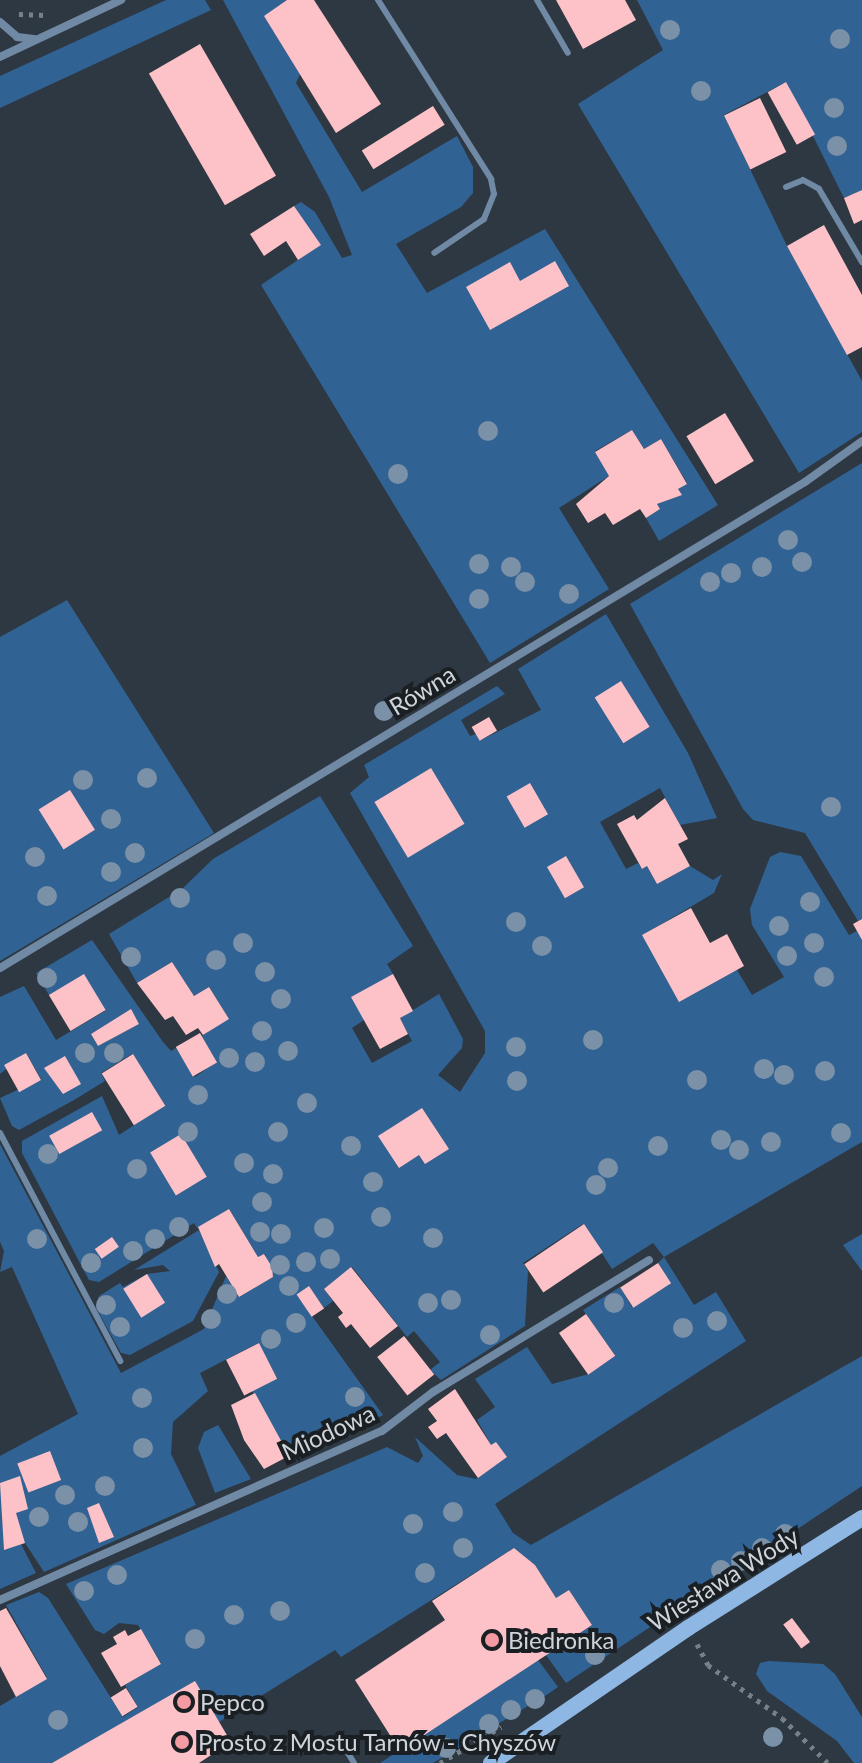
<!DOCTYPE html>
<html>
<head>
<meta charset="utf-8">
<style>
	body { margin:0 }
	#map { position:relative; width:862px; height:1763px; overflow:hidden; background:#2e3842; font-family:Lato,sans-serif }
	div>[style] { position:absolute }
	[style*='--x'] { left:calc(var(--x)*1px); top:calc(var(--y)*1px); width:calc(var(--w)*1px); rotate:calc(var(--a)*1deg) }
	.green>* { inset:0; background:#316294 }
	.building>* { inset:0; background:#fdc2c7; transform-origin:0 0 }
	.path>* { height:5px; margin-top:-2.5px; transform-origin:0; background:repeating-linear-gradient(90deg,#777f87 0 4px,transparent 0 10px) }
	.lane>* { height:6px; margin:-3px; padding:0 3px; transform-origin:3px; border-radius:3px; background:#7089a5 }
	.street>* { height:8px; margin:-4px; padding:0 4px; transform-origin:4px; border-radius:4px; background:#7089a5 }
	.secondary>* { height:16px; margin:-8px; padding:0 8px; transform-origin:8px; border-radius:8px; background:#8eb7e3 }
	.trees>* { width:20px; height:20px; margin:-10px; border-radius:50%; background:#7b91a7 }
	.dots>* { width:22px; height:22px; translate:-50% -50%; box-sizing:border-box; border:4px solid #1a1f24; border-radius:50% }
	span { translate:-50% -50%; white-space:nowrap; text-align:center; line-height:1.15; -webkit-text-stroke:8px #1a1f24; paint-order:stroke }
	.street-label { font-size:24px; color:#ced4da }
	.poi-label { font-size:24px; color:#ced4da }
	.left { translate:0 -50%; text-align:left }
</style>
</head>
<body>
<div id="map">
	<div class="green">
		<div style="clip-path:polygon(166px 0,205px 0,211px 10px,0 108px,0 76px)"></div>
		<div style="clip-path:polygon(223px 0,287px 0,265px 17px,300px 74px,296px 83px,362px 192px,457px 136px,473px 167px,473px 193px,461px 207px,396px 244px,427px 293px,545px 229px,718px 505px,659px 541px,646px 518px,660px 509px,657px 504px,681px 495px,678px 489px,687px 483px,661px 439px,644px 449px,632px 430px,595px 451px,609px 476px,559px 508px,609px 589px,490px 663px,261px 285px,320px 245px,294px 206px,301px 202px,315px 212px,342px 258px,352px 255px,329px 197px)"></div>
		<div style="clip-path:polygon(637px 0,862px 0,862px 190px,844px 198px,786px 82px,724px 115px,787px 246px,862px 381px,862px 432px,799px 473px,578px 104px,663px 50px)"></div>
		<div style="clip-path:polygon(862px 463px,862px 919px,858px 921px,805px 833px,753px 820px,743px 809px,630px 604px)"></div>
		<div style="clip-path:polygon(67px 600px,214px 833px,0 961px,0 637px)"></div>
		<div style="clip-path:polygon(evenodd,606px 614px,688px 753px,717px 818px,680px 825px,660px 788px,600px 822px,626px 869px,638px 863px,642px 869px,647px 866px,657px 884px,690px 866px,713px 880px,722px 874px,714px 893px,643px 935px,737px 970px,752px 995px,784px 977px,752px 925px,750px 909px,770px 857px,780px 852px,801px 856px,849px 935px,857px 931px,862px 940px,862px 1142px,664px 1257px,694px 1305px,716px 1292px,746px 1341px,495px 1504px,513px 1533px,531px 1545px,862px 1356px,862px 1486px,566px 1683px,546px 1655px,592px 1625px,569px 1590px,556px 1598px,535px 1565px,514px 1548px,341px 1657px,335px 1650px,219px 1722px,125px 1723px,52px 1763px,0 1763px,0 1706px,47px 1678px,6px 1605px,39px 1592px,48px 1598px,123px 1717px,138px 1707px,125px 1685px,161px 1663px,138px 1625px,119px 1623px,104px 1634px,95px 1630px,66px 1584px,387px 1447px,418px 1463px,423px 1456px,415px 1437px,457px 1475px,476px 1479px,506px 1457px,491px 1445px,477px 1420px,495px 1407px,475px 1379px,527px 1347px,552px 1384px,589px 1374px,615px 1355px,583px 1310px,620px 1287px,632px 1307px,670px 1284px,658px 1263px,664px 1257px,653px 1243px,612px 1269px,583px 1224px,523px 1263px,528px 1271px,525px 1326px,441px 1380px,430px 1370px,440px 1362px,414px 1331px,407px 1337px,352px 1267px,324px 1289px,333px 1301px,324px 1308px,309px 1287px,297px 1295px,383px 1415px,344px 1435px,332px 1423px,316px 1430px,321px 1446px,302px 1456px,288px 1453px,252px 1391px,277px 1378px,258px 1343px,200px 1373px,208px 1391px,173px 1422px,171px 1454px,196px 1505px,44px 1572px,25px 1543px,21px 1544px,36px 1573px,0 1589px,0 1456px,78px 1414px,12px 1267px,0 1272px,4px 1251px,0 1242px,0 1144px,121px 1373px,204px 1329px,226px 1276px,239px 1297px,273px 1277px,265px 1254px,258px 1257px,229px 1209px,197px 1228px,194px 1223px,99px 1282px,89px 1280px,22px 1153px,22px 1141px,102px 1096px,119px 1135px,165px 1105px,132px 1054px,101px 1073px,105px 1081px,74px 1100px,19px 1130px,12px 1126px,0 1098px,41px 1079px,26px 1053px,0 1074px,0 997px,24px 986px,56px 1040px,105px 1011px,84px 975px,49px 995px,36px 973px,92px 940px,163px 1042px,171px 1051px,176px 1048px,195px 1077px,216px 1062px,202px 1036px,228px 1018px,209px 987px,194px 996px,172px 962px,137px 983px,109px 934px,182px 889px,213px 859px,320px 796px,413px 946px,387px 964px,393px 974px,364px 1020px,352px 1028px,372px 1063px,412px 1041px,400px 1018px,439px 994px,463px 1039px,462px 1048px,438px 1075px,460px 1092px,485px 1053px,485px 1031px,350px 793px,369px 777px,364px 765px,497px 686px,505px 694px,461px 720px,470px 736px,476px 734px,481px 740px,541px 710px,518px 669px,606px 614px,130px 1010px,139px 1024px,98px 1046px,91px 1034px,130px 1010px)"></div>
		<div style="clip-path:polygon(199px 1230px,219px 1272px,193px 1321px,130px 1355px,121px 1353px,96px 1308px,99px 1296px,120px 1283px,123px 1287px,147px 1274px,170px 1271px,163px 1265px,134px 1270px)"></div>
		<div style="clip-path:polygon(862px 1234px,862px 1271px,843px 1245px)"></div>
		<div style="clip-path:polygon(218px 1425px,251px 1479px,215px 1493px,198px 1448px,204px 1432px)"></div>
		<div style="clip-path:polygon(538px 1660px,558px 1687px,548px 1694px,433px 1763px,380px 1763px)"></div>
		<div style="clip-path:polygon(769px 1661px,823px 1664px,835px 1674px,862px 1717px,862px 1763px,854px 1763px,837px 1741px,767px 1691px,756px 1674px,760px 1663px)"></div>
	</div>
	<div class="building">
		<div style="clip-path:polygon(287px 0,314px 0,381px 104px,336px 133px,264px 16px)"></div>
		<div style="clip-path:polygon(556px 0,625px 0,636px 20px,583px 49px)"></div>
		<div style="left:200px;top:44px;width:152px;height:59px;rotate:60deg"></div>
		<div style="left:786px;top:82px;width:60px;height:21px;rotate:61deg"></div>
		<div style="left:760px;top:98px;width:60px;height:40px;rotate:64deg"></div>
		<div style="left:433px;top:106px;width:22px;height:84px;rotate:58deg"></div>
		<div style="clip-path:polygon(862px 190px,862px 220px,854px 224px,844px 198px)"></div>
		<div style="clip-path:polygon(294px 206px,321px 245px,298px 260px,286px 241px,264px 256px,250px 234px)"></div>
		<div style="clip-path:polygon(824px 225px,862px 295px,862px 347px,847px 355px,787px 246px)"></div>
		<div style="clip-path:polygon(555px 261px,569px 286px,490px 330px,466px 287px,510px 262px,520px 281px)"></div>
		<div style="left:725px;top:413px;width:56px;height:45px;rotate:59deg"></div>
		<div style="clip-path:polygon(632px 430px,644px 449px,661px 439px,687px 484px,678px 489px,682px 495px,657px 504px,660px 509px,646px 518px,640px 509px,613px 525px,605px 513px,588px 523px,576px 504px,609px 476px,595px 452px)"></div>
		<div style="left:621px;top:681px;width:54px;height:31px;rotate:58deg"></div>
		<div style="left:489px;top:717px;width:16px;height:20px;rotate:60deg"></div>
		<div style="left:431px;top:768px;width:65px;height:66px;rotate:59deg"></div>
		<div style="left:530px;top:783px;width:36px;height:27px;rotate:60deg"></div>
		<div style="left:70px;top:790px;width:47px;height:37px;rotate:58deg"></div>
		<div style="clip-path:polygon(665px 798px,688px 839px,678px 844px,690px 866px,657px 884px,647px 866px,642px 869px,617px 824px,634px 815px,637px 820px)"></div>
		<div style="left:566px;top:856px;width:36px;height:22px;rotate:60deg"></div>
		<div style="clip-path:polygon(691px 908px,710px 943px,727px 934px,744px 966px,679px 1002px,642px 935px)"></div>
		<div style="clip-path:polygon(862px 919px,862px 940px,853px 924px)"></div>
		<div style="clip-path:polygon(172px 962px,194px 996px,209px 987px,229px 1019px,203px 1035px,198px 1028px,186px 1035px,173px 1016px,165px 1020px,137px 983px)"></div>
		<div style="left:84px;top:974px;width:42px;height:41px;rotate:59deg"></div>
		<div style="clip-path:polygon(393px 974px,413px 1011px,400px 1018px,408px 1034px,380px 1049px,351px 997px)"></div>
		<div style="clip-path:polygon(131px 1009px,139px 1024px,98px 1046px,91px 1034px)"></div>
		<div style="left:200px;top:1033px;width:34px;height:28px;rotate:60deg"></div>
		<div style="left:26px;top:1053px;width:31px;height:25px;rotate:61deg"></div>
		<div style="left:133px;top:1054px;width:61px;height:37px;rotate:58deg"></div>
		<div style="clip-path:polygon(65px 1056px,81px 1084px,63px 1094px,44px 1068px)"></div>
		<div style="clip-path:polygon(422px 1108px,449px 1149px,425px 1164px,419px 1155px,399px 1168px,378px 1136px)"></div>
		<div style="left:92px;top:1112px;width:21px;height:49px;rotate:61deg"></div>
		<div style="left:181px;top:1134px;width:50px;height:36px;rotate:59deg"></div>
		<div style="clip-path:polygon(229px 1209px,258px 1257px,264px 1254px,272px 1267px,273px 1277px,239px 1297px,219px 1264px,215px 1267px,198px 1227px)"></div>
		<div style="left:584px;top:1224px;width:34px;height:72px;rotate:56deg"></div>
		<div style="left:112px;top:1237px;width:12px;height:21px;rotate:55deg"></div>
		<div style="left:658px;top:1263px;width:24px;height:45px;rotate:57deg"></div>
		<div style="clip-path:polygon(351px 1267px,398px 1326px,370px 1348px,351px 1324px,346px 1328px,338px 1317px,343px 1313px,324px 1289px)"></div>
		<div style="left:147px;top:1274px;width:34px;height:28px;rotate:58deg"></div>
		<div style="left:309px;top:1286px;width:27px;height:15px;rotate:56deg"></div>
		<div style="left:586px;top:1314px;width:51px;height:33px;rotate:55deg"></div>
		<div style="left:404px;top:1336px;width:49px;height:34px;rotate:52deg"></div>
		<div style="left:259px;top:1343px;width:40px;height:37px;rotate:63deg"></div>
		<div style="clip-path:polygon(455px 1389px,491px 1445px,496px 1442px,507px 1457px,478px 1478px,446px 1433px,437px 1439px,428px 1427px,437px 1421px,428px 1409px)"></div>
		<div style="clip-path:polygon(255px 1393px,284px 1446px,280px 1449px,285px 1458px,264px 1469px,244px 1440px,231px 1405px)"></div>
		<div style="left:50px;top:1451px;width:31px;height:35px;rotate:69deg"></div>
		<div style="clip-path:polygon(20px 1476px,28px 1509px,16px 1513px,25px 1543px,4px 1550px,0 1483px)"></div>
		<div style="clip-path:polygon(99px 1503px,114px 1537px,99px 1543px,87px 1508px)"></div>
		<div style="clip-path:polygon(514px 1548px,535px 1565px,556px 1598px,569px 1590px,592px 1625px,400px 1751px,355px 1680px,445px 1620px,432px 1601px)"></div>
		<div style="clip-path:polygon(6px 1608px,47px 1679px,16px 1697px,0 1666px,0 1611px)"></div>
		<div style="left:792px;top:1618px;width:30px;height:11px;rotate:53deg"></div>
		<div style="clip-path:polygon(141px 1629px,161px 1664px,121px 1687px,101px 1653px,117px 1644px,113px 1637px,125px 1630px,128px 1636px)"></div>
		<div style="clip-path:polygon(195px 1681px,231px 1742px,199px 1763px,52px 1763px)"></div>
		<div style="left:126px;top:1688px;width:22px;height:18px;rotate:58deg"></div>
	</div>
	<div class="path">
		<div style="--x:19;--y:14;--w:26;--a:2"></div>
		<div style="--x:697;--y:1644;--w:24;--a:62"></div>
		<div style="--x:708;--y:1665;--w:91;--a:35.6"></div>
		<div style="--x:782;--y:1718;--w:64;--a:44.4"></div>
		<div style="--x:440;--y:1763;--w:71;--a:-30.5"></div>
	</div>
	<div class="lane">
		<div style="--x:378;--y:0;--w:212;--a:57.7"></div>
		<div style="--x:491;--y:179;--w:15;--a:79"></div>
		<div style="--x:494;--y:194;--w:27;--a:112"></div>
		<div style="--x:484;--y:219;--w:60;--a:145.8"></div>
		<div style="--x:537;--y:0;--w:61;--a:59.7"></div>
		<div style="--x:786;--y:187;--w:18;--a:-22"></div>
		<div style="--x:803;--y:180;--w:18;--a:29"></div>
		<div style="--x:819;--y:189;--w:85;--a:59.5"></div>
		<div style="--x:0;--y:1133;--w:258;--a:62.2"></div>
		<div style="--x:346;--y:1750;--w:15;--a:58"></div>
	</div>
	<div class="street">
		<div style="--x:0;--y:22;--w:23;--a:41"></div>
		<div style="--x:17;--y:37;--w:17;--a:7"></div>
		<div style="--x:0;--y:57;--w:134;--a:-25.2"></div>
		<div style="--x:0;--y:968;--w:940;--a:-31.12"></div>
		<div style="--x:805;--y:482;--w:70;--a:-35.7"></div>
		<div style="--x:0;--y:1600;--w:418;--a:-23.9"></div>
		<div style="--x:382;--y:1431;--w:64;--a:-37.4"></div>
		<div style="--x:433;--y:1392;--w:253;--a:-31.4"></div>
	</div>
	<div class="secondary">
		<div style="--x:491;--y:1763;--w:239;--a:-34.4"></div>
		<div style="--x:688;--y:1628;--w:206;--a:-32.3"></div>
	</div>
	<div class="trees">
		<div style="left:670px;top:30px"></div>
		<div style="left:840px;top:39px"></div>
		<div style="left:701px;top:91px"></div>
		<div style="left:834px;top:108px"></div>
		<div style="left:837px;top:146px"></div>
		<div style="left:488px;top:431px"></div>
		<div style="left:398px;top:474px"></div>
		<div style="left:788px;top:540px"></div>
		<div style="left:802px;top:562px"></div>
		<div style="left:479px;top:564px"></div>
		<div style="left:511px;top:567px"></div>
		<div style="left:762px;top:567px"></div>
		<div style="left:731px;top:573px"></div>
		<div style="left:525px;top:582px"></div>
		<div style="left:710px;top:582px"></div>
		<div style="left:569px;top:594px"></div>
		<div style="left:479px;top:599px"></div>
		<div style="left:384px;top:711px"></div>
		<div style="left:147px;top:778px"></div>
		<div style="left:83px;top:780px"></div>
		<div style="left:831px;top:807px"></div>
		<div style="left:111px;top:819px"></div>
		<div style="left:135px;top:853px"></div>
		<div style="left:35px;top:857px"></div>
		<div style="left:111px;top:872px"></div>
		<div style="left:47px;top:896px"></div>
		<div style="left:180px;top:898px"></div>
		<div style="left:810px;top:902px"></div>
		<div style="left:516px;top:922px"></div>
		<div style="left:779px;top:926px"></div>
		<div style="left:243px;top:943px"></div>
		<div style="left:814px;top:943px"></div>
		<div style="left:542px;top:946px"></div>
		<div style="left:787px;top:956px"></div>
		<div style="left:131px;top:957px"></div>
		<div style="left:216px;top:960px"></div>
		<div style="left:265px;top:972px"></div>
		<div style="left:824px;top:977px"></div>
		<div style="left:47px;top:978px"></div>
		<div style="left:281px;top:999px"></div>
		<div style="left:262px;top:1031px"></div>
		<div style="left:593px;top:1040px"></div>
		<div style="left:516px;top:1047px"></div>
		<div style="left:288px;top:1051px"></div>
		<div style="left:85px;top:1053px"></div>
		<div style="left:114px;top:1053px"></div>
		<div style="left:229px;top:1058px"></div>
		<div style="left:255px;top:1062px"></div>
		<div style="left:764px;top:1069px"></div>
		<div style="left:825px;top:1071px"></div>
		<div style="left:784px;top:1075px"></div>
		<div style="left:697px;top:1080px"></div>
		<div style="left:517px;top:1081px"></div>
		<div style="left:198px;top:1095px"></div>
		<div style="left:307px;top:1103px"></div>
		<div style="left:188px;top:1132px"></div>
		<div style="left:278px;top:1132px"></div>
		<div style="left:841px;top:1133px"></div>
		<div style="left:721px;top:1140px"></div>
		<div style="left:771px;top:1142px"></div>
		<div style="left:351px;top:1146px"></div>
		<div style="left:658px;top:1146px"></div>
		<div style="left:739px;top:1150px"></div>
		<div style="left:48px;top:1154px"></div>
		<div style="left:244px;top:1163px"></div>
		<div style="left:608px;top:1168px"></div>
		<div style="left:137px;top:1169px"></div>
		<div style="left:273px;top:1174px"></div>
		<div style="left:373px;top:1182px"></div>
		<div style="left:596px;top:1185px"></div>
		<div style="left:262px;top:1202px"></div>
		<div style="left:381px;top:1217px"></div>
		<div style="left:179px;top:1227px"></div>
		<div style="left:324px;top:1228px"></div>
		<div style="left:260px;top:1232px"></div>
		<div style="left:281px;top:1234px"></div>
		<div style="left:433px;top:1238px"></div>
		<div style="left:37px;top:1239px"></div>
		<div style="left:155px;top:1239px"></div>
		<div style="left:133px;top:1251px"></div>
		<div style="left:330px;top:1259px"></div>
		<div style="left:306px;top:1262px"></div>
		<div style="left:91px;top:1263px"></div>
		<div style="left:280px;top:1265px"></div>
		<div style="left:289px;top:1286px"></div>
		<div style="left:227px;top:1294px"></div>
		<div style="left:451px;top:1300px"></div>
		<div style="left:428px;top:1303px"></div>
		<div style="left:614px;top:1303px"></div>
		<div style="left:106px;top:1305px"></div>
		<div style="left:211px;top:1319px"></div>
		<div style="left:717px;top:1321px"></div>
		<div style="left:296px;top:1323px"></div>
		<div style="left:120px;top:1327px"></div>
		<div style="left:683px;top:1328px"></div>
		<div style="left:490px;top:1335px"></div>
		<div style="left:271px;top:1339px"></div>
		<div style="left:355px;top:1397px"></div>
		<div style="left:142px;top:1398px"></div>
		<div style="left:143px;top:1448px"></div>
		<div style="left:105px;top:1486px"></div>
		<div style="left:65px;top:1495px"></div>
		<div style="left:453px;top:1512px"></div>
		<div style="left:39px;top:1517px"></div>
		<div style="left:78px;top:1522px"></div>
		<div style="left:413px;top:1524px"></div>
		<div style="left:785px;top:1534px"></div>
		<div style="left:463px;top:1548px"></div>
		<div style="left:762px;top:1548px"></div>
		<div style="left:741px;top:1561px"></div>
		<div style="left:721px;top:1570px"></div>
		<div style="left:425px;top:1573px"></div>
		<div style="left:117px;top:1575px"></div>
		<div style="left:84px;top:1591px"></div>
		<div style="left:280px;top:1611px"></div>
		<div style="left:234px;top:1615px"></div>
		<div style="left:195px;top:1639px"></div>
		<div style="left:595px;top:1655px"></div>
		<div style="left:535px;top:1699px"></div>
		<div style="left:511px;top:1710px"></div>
		<div style="left:58px;top:1720px"></div>
		<div style="left:489px;top:1724px"></div>
		<div style="left:773px;top:1737px"></div>
		<div style="left:446px;top:1748px"></div>
	</div>
	<div class="dots">
		<div style="left:492px;top:1640px;background:#f49aa3"></div>
		<div style="left:184px;top:1702px;background:#f49aa3"></div>
		<div style="left:182px;top:1742px;background:#f49aa3"></div>
	</div>
	<div class="street-label">
		<span style="left:422px;top:690px;rotate:-31deg">Równa</span>
		<span style="left:328px;top:1432px;rotate:-25deg">Miodowa</span>
		<span style="left:723px;top:1579px;rotate:-32deg">Wiesława Wody</span>
	</div>
	<div class="poi-label">
		<span class="left" style="left:508px;top:1640px">Biedronka</span>
		<span class="left" style="left:200px;top:1702px">Pepco</span>
		<span class="left" style="left:198px;top:1742px">Prosto z Mostu Tarnów - Chyszów</span>
	</div>
</div>
</body>
</html>
